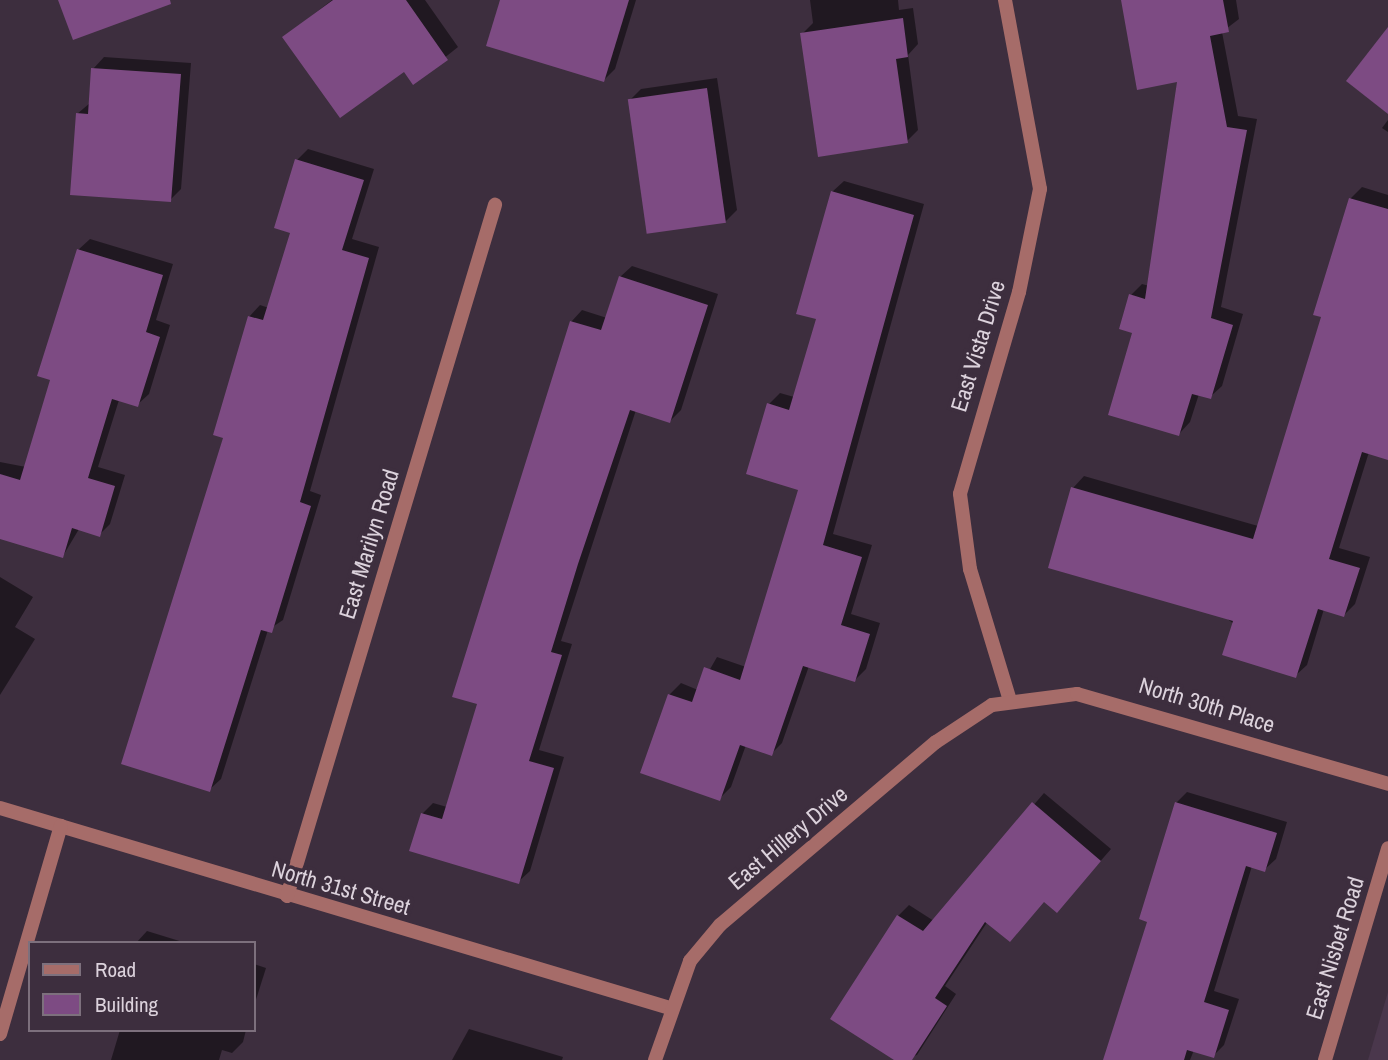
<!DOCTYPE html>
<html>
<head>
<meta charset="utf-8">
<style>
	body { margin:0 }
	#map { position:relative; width:1388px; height:1060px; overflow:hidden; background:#3d2e3e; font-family:"Archivo Narrow",sans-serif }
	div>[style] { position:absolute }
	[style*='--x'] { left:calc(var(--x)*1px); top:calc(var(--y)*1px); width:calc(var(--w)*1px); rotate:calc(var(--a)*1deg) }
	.built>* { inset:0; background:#4a374c }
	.shadow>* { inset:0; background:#0007 }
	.building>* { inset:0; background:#7d4b83; transform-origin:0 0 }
	.minor>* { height:14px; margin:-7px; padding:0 7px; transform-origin:7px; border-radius:7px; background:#a66c69 }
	span { translate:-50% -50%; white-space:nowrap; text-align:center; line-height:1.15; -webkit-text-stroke:7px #3d2e3e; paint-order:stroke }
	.street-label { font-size:23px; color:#dcd2dc }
	.legend { position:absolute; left:28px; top:941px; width:228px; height:91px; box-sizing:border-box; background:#3d2e3e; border:2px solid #7d707d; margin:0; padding:9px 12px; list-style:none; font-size:21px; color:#dcd2dc }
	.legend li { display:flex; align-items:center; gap:14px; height:35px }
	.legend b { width:35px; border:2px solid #7d707d }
</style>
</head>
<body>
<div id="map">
	<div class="built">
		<div style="clip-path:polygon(1388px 992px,1388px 1060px,1368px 1060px)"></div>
	</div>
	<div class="shadow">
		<div style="clip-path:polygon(332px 0,425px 0,458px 47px,413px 83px,404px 70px,284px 37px)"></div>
		<div style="clip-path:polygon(502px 0,636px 0,615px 69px,604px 80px)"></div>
		<div style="clip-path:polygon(810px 0,898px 0,899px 10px,913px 8px,918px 44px,908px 55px,918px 130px,907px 141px,802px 34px,813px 23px)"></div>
		<div style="clip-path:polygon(1123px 0,1236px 0,1239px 19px,1222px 32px,1238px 116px,1257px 119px,1221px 307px,1243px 314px,1222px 386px,1210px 397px,1199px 394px,1190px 422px,1179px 434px,1134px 332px,1131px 295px,1142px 284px,1149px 286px,1180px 80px)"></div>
		<div style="clip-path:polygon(104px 57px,191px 63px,181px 189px,170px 200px,77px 114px,90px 103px,93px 69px)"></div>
		<div style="clip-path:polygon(717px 78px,737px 210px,725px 222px,630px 100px,641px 89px)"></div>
		<div style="clip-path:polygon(1388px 120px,1388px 132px,1382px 128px)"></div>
		<div style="clip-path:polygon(308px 149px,374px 169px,352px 239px,379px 247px,310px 491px,321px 495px,283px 620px,268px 630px,221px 779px,209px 790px,225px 437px,249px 317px,260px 305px,269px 308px,292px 232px,297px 160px)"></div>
		<div style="clip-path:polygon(844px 181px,924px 204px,833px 534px,872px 545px,851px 614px,880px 623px,866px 669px,855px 680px,809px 666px,782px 743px,771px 754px,746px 745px,731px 787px,720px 798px,669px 695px,681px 683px,698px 690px,717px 657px,746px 667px,800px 489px,769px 404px,780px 393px,794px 397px,818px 318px,832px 192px)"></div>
		<div style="clip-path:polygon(1362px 187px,1388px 195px,1388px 458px,1369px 452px,1339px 548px,1370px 557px,1355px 604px,1344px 615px,1324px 609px,1307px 665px,1295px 676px,1073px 488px,1084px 476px,1258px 526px,1323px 316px,1316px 314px,1351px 198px)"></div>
		<div style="clip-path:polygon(90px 239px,173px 264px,156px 320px,170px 325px,149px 394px,137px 405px,119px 400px,98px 467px,125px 475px,110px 524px,99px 535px,79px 529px,63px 556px,0 537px,0 462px,26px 467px,53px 379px,78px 250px)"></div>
		<div style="clip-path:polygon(632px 266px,718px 294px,681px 410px,670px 421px,636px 410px,561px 641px,572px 644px,539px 750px,564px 757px,530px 871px,518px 882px,422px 814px,433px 803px,447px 807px,479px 703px,571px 322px,582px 310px,607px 318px,620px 277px)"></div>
		<div style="clip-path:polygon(0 577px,33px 597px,15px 627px,35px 639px,0 695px)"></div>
		<div style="clip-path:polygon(1187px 792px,1287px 822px,1276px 859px,1264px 870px,1252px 866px,1214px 991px,1239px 999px,1224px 1045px,1213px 1056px,1194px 1050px,1190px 1060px,1104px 1060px,1149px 921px,1176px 803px)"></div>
		<div style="clip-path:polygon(1044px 793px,1111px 849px,1057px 911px,1045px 901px,988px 921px,945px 986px,956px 994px,917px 1055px,897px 1060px,898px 916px,909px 905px,934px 921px)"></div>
		<div style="clip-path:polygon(147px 931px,186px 943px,136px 943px)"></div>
		<div style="clip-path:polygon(254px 964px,266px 968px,254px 1006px)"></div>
		<div style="clip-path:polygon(469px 1029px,563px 1057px,562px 1060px,452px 1060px)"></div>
		<div style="clip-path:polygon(120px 1030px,246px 1030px,243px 1042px,232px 1053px,222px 1050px,219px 1060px,111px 1060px)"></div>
	</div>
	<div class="building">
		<div style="clip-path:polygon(58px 0,170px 0,171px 4px,73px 40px)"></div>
		<div style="clip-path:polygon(333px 0,406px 0,448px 60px,413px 85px,404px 72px,340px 118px,282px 37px)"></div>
		<div style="clip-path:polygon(500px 0,629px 0,604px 82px,486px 46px)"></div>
		<div style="clip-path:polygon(1121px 0,1223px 0,1229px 32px,1210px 36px,1227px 127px,1247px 130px,1211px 318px,1233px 325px,1211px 399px,1192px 394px,1179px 436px,1108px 415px,1132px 333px,1119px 329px,1129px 294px,1145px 299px,1177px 82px,1137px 90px)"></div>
		<div style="clip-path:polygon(903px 18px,908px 57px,896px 59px,908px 143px,818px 157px,800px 33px)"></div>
		<div style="clip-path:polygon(1388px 27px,1388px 114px,1346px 81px)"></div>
		<div style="clip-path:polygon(91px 68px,181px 74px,171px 202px,70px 195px,76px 113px,88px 114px)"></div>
		<div style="left:707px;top:88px;width:136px;height:80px;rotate:82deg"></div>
		<div style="clip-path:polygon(295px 159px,364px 180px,342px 250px,369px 258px,300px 502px,311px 506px,272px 633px,261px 630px,210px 792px,121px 764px,223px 438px,213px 435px,248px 316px,263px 320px,290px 233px,274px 228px)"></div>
		<div style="clip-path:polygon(831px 191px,914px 215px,823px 545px,862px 557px,841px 625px,870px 634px,855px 682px,803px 666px,772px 756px,740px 745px,720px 801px,640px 773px,668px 694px,692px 702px,704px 667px,740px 680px,798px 490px,746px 474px,767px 403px,789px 410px,816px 319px,796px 314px)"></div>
		<div style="clip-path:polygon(1349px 198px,1388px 209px,1388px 460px,1362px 452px,1329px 559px,1360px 568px,1344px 617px,1318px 609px,1296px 678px,1222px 655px,1233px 621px,1048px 568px,1071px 487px,1253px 539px,1321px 317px,1313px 315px)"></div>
		<div style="clip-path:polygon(77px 249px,163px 275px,146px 332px,160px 337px,138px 407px,112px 399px,88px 478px,115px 486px,100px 537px,72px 528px,63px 558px,0 539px,0 474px,20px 480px,50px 380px,37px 376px)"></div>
		<div style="clip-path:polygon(619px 276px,708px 305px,670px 423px,630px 410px,578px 564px,551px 652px,562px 655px,529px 761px,554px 768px,519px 884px,409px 851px,421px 813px,442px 819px,477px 704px,452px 697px,570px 321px,601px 330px)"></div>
		<div style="clip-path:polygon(1032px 802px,1101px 861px,1057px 913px,1044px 902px,1010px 942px,985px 922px,935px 998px,947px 1006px,912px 1060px,894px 1060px,830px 1019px,897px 915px,923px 931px)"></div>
		<div style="clip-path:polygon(1175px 802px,1277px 833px,1265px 872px,1246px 866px,1204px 1002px,1229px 1010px,1214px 1058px,1187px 1050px,1184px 1060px,1103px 1060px,1147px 922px,1139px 919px)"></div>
	</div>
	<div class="minor">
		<div style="--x:1005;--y:0;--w:192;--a:79.5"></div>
		<div style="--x:1040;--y:189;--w:105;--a:101.5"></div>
		<div style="--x:1019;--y:292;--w:210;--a:106.3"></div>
		<div style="--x:960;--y:494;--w:76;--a:82.4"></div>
		<div style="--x:970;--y:569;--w:138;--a:73.1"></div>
		<div style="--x:0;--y:808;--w:699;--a:16.62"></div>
		<div style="--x:287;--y:896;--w:722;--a:-73.25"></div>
		<div style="--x:0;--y:1034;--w:217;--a:-73.7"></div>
		<div style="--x:655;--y:1060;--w:105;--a:-70.5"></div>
		<div style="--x:690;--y:961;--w:47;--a:-50.2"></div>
		<div style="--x:720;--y:925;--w:283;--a:-40.3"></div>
		<div style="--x:936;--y:742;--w:67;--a:-33.5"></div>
		<div style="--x:992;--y:705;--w:86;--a:-7.4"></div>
		<div style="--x:1077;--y:694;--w:324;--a:16.1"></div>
		<div style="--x:1325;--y:1060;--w:221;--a:-73.4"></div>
	</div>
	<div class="street-label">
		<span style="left:978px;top:346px;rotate:-73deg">East Vista Drive</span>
		<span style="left:369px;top:544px;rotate:-73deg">East Marilyn Road</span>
		<span style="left:1207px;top:705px;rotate:17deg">North 30th Place</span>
		<span style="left:788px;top:838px;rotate:-40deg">East Hillery Drive</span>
		<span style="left:341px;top:888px;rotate:16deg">North 31st Street</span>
		<span style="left:1335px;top:948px;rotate:-73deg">East Nisbet Road</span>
	</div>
	<ul class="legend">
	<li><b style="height:9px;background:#a66c69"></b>Road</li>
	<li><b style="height:19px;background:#7d4b83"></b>Building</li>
	</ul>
</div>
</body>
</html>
